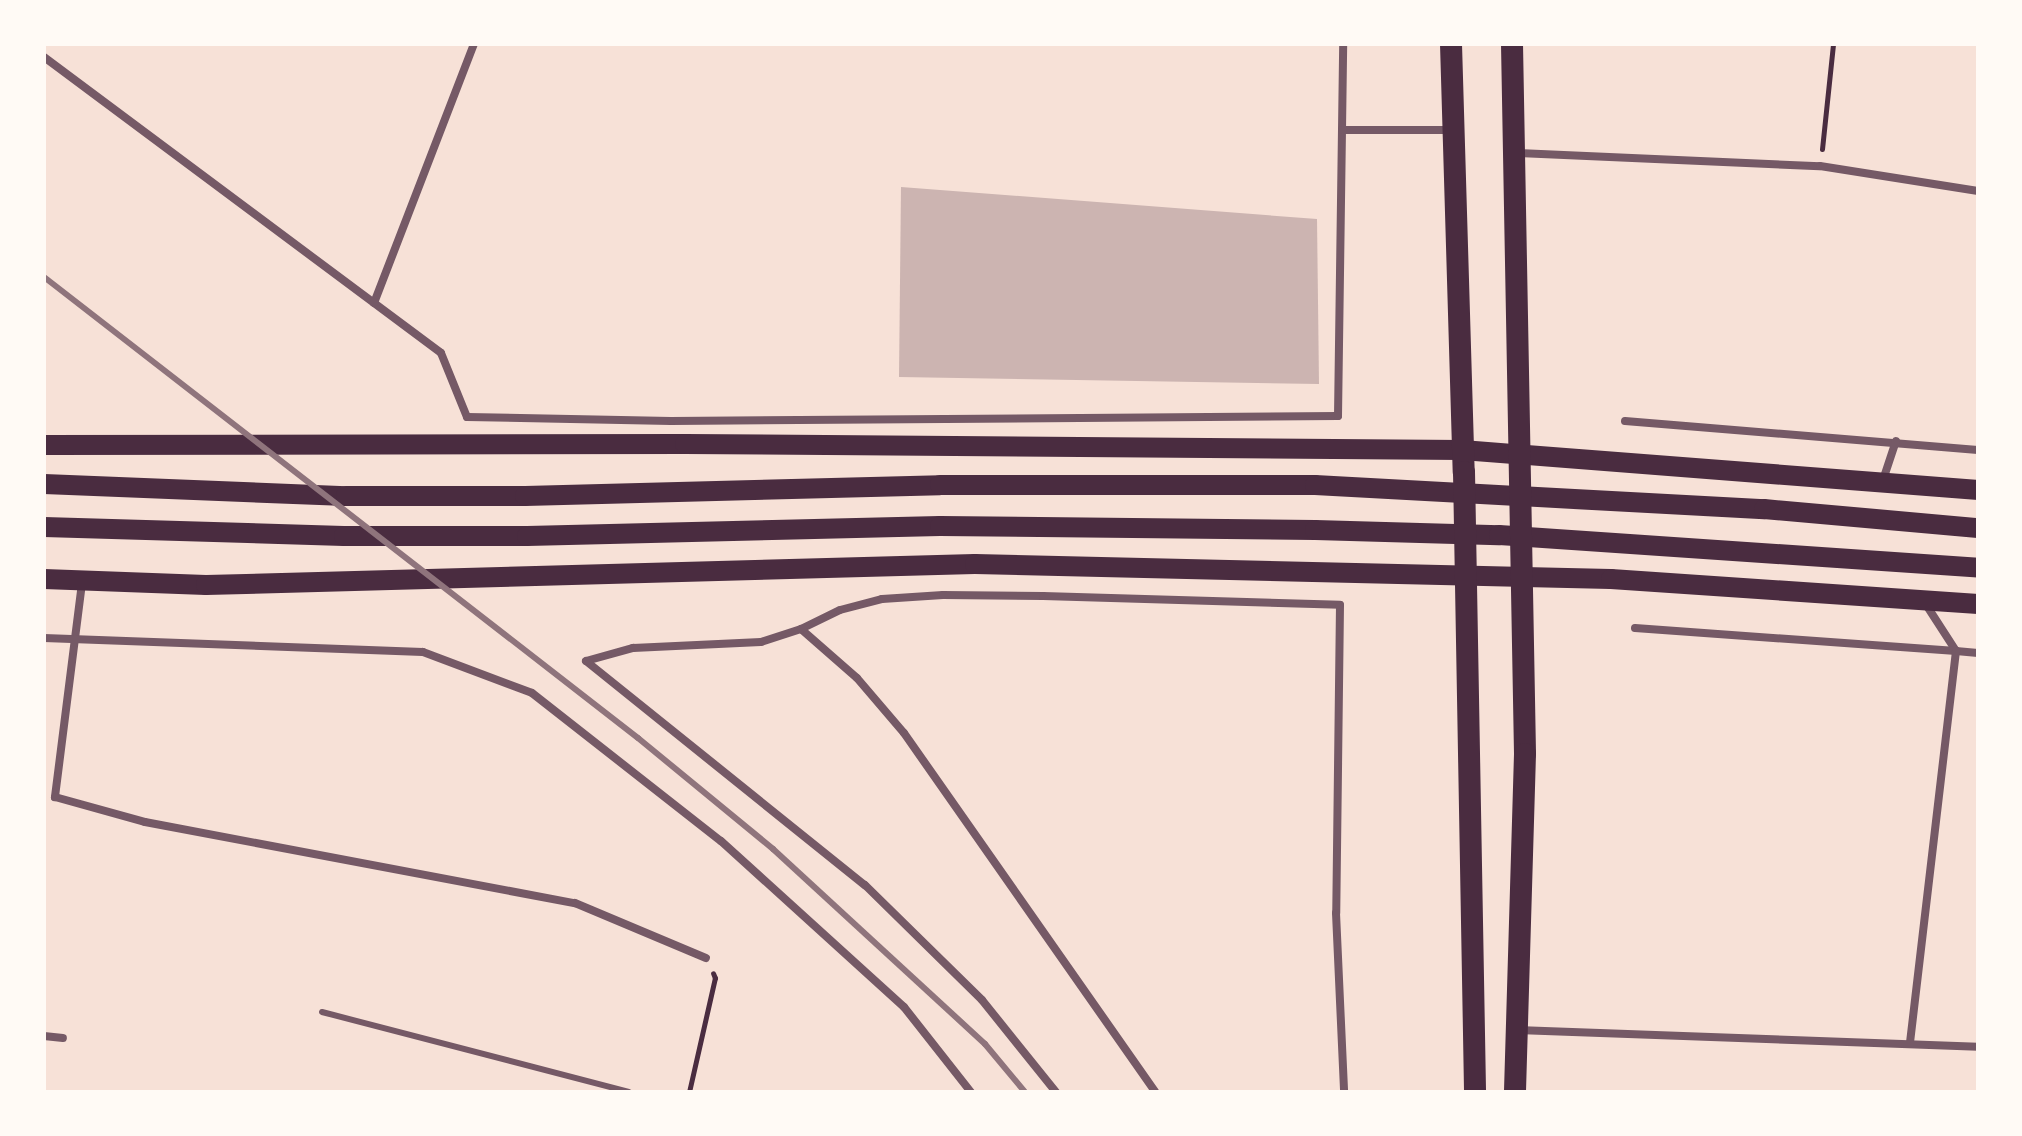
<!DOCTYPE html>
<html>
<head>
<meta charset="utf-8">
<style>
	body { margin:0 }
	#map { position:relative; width:2022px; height:1136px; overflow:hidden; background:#f7e1d7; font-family:Overpass,sans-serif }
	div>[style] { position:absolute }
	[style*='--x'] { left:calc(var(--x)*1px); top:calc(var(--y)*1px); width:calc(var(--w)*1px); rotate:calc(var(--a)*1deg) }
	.building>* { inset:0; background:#ccb4b1 }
	.path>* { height:5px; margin:-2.5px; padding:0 2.5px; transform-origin:2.5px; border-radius:2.5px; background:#4a2c40 }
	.service>* { height:6px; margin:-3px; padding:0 3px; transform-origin:3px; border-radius:3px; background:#755966 }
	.minor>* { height:8px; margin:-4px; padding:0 4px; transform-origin:4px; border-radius:4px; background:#755966 }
	.primary>* { height:20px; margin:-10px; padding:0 10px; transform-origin:10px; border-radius:10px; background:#4a2c40 }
	.trunk>* { height:22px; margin:-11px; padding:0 11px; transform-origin:11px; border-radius:11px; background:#4a2c40 }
	.rail>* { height:6px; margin:-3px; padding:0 3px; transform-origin:3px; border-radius:3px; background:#8f747c }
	span { translate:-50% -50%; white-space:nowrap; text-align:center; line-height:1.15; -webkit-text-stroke:8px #fffaf5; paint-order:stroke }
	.frame { position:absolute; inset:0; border:46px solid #fffaf5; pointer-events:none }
</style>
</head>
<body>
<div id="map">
	<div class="building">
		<div style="clip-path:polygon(901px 187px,1317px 219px,1319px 384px,899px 377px)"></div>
	</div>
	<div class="path">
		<div style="--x:1822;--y:149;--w:106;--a:-84"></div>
		<div style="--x:689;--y:1092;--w:117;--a:-77.2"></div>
		<div style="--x:715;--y:978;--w:5;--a:-112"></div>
	</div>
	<div class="service">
		<div style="--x:322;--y:1012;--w:317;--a:14.6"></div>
	</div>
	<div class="minor">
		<div style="--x:44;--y:57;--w:495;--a:36.7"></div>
		<div style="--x:441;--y:353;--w:69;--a:67.9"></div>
		<div style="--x:467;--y:417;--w:204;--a:1.1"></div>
		<div style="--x:671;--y:421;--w:667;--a:-0.43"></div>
		<div style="--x:1338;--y:416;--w:372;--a:-89.2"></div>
		<div style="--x:1342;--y:130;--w:111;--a:0"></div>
		<div style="--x:1517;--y:153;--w:303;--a:2.5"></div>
		<div style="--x:1820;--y:166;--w:160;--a:9"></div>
		<div style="--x:374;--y:303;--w:278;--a:-68.9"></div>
		<div style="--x:1625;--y:421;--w:354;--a:4.7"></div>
		<div style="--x:1883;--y:480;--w:41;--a:-71.6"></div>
		<div style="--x:82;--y:583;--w:216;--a:97.2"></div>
		<div style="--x:55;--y:797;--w:93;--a:15.5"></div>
		<div style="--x:145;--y:822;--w:438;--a:10.7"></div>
		<div style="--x:575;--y:903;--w:142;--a:22.8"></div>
		<div style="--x:1925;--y:603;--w:57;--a:57.1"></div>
		<div style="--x:1956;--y:651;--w:22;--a:5"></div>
		<div style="--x:1635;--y:628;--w:322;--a:4.1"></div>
		<div style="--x:1956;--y:651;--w:395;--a:96.7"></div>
		<div style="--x:801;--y:629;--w:74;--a:41.2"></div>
		<div style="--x:857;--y:678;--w:72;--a:49.5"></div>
		<div style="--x:904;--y:733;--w:438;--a:55"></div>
		<div style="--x:44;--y:638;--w:379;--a:2.1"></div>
		<div style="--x:423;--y:652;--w:116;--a:20.6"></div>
		<div style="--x:532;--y:693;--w:240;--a:38.1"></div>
		<div style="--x:721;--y:841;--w:247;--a:42.2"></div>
		<div style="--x:904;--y:1007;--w:108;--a:51.8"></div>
		<div style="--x:586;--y:661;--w:49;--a:-15.5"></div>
		<div style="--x:633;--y:648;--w:128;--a:-2.7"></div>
		<div style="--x:761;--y:642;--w:42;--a:-18"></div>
		<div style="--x:801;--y:629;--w:43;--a:-26"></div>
		<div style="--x:840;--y:610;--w:43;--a:-14.7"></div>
		<div style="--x:882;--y:599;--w:61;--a:-3.8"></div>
		<div style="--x:943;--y:595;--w:100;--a:0.6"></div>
		<div style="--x:1043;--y:596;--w:297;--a:1.7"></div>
		<div style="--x:1340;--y:605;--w:308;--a:90.7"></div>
		<div style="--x:1336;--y:913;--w:179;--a:87.4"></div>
		<div style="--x:586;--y:661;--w:358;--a:38.8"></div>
		<div style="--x:865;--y:885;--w:164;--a:44.5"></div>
		<div style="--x:982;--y:1000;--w:118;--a:51.2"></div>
		<div style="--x:1519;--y:1030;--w:459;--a:2.1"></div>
		<div style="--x:44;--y:1036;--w:19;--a:6"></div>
	</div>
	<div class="primary">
		<div style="--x:44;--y:445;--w:641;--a:-0.09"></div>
		<div style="--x:685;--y:444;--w:777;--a:0.44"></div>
		<div style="--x:1462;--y:450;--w:518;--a:4.43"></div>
		<div style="--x:44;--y:484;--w:302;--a:2.3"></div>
		<div style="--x:346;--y:496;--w:179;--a:0"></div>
		<div style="--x:525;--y:496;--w:415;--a:-1.5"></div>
		<div style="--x:940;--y:485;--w:375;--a:0"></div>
		<div style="--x:1315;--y:485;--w:450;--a:3.1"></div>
		<div style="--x:1764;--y:509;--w:215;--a:5.1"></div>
		<div style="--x:44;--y:527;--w:300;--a:1.7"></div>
		<div style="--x:344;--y:536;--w:183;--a:0"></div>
		<div style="--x:527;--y:536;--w:413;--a:-1.4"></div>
		<div style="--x:940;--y:526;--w:375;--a:0.6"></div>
		<div style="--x:1315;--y:530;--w:184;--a:1.6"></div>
		<div style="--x:1499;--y:535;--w:480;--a:3.9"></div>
		<div style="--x:44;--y:579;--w:162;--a:2.1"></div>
		<div style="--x:206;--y:585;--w:769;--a:-1.56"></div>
		<div style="--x:975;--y:564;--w:636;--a:1.35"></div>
		<div style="--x:1611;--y:579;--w:368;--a:3.9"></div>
	</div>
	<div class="trunk">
		<div style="--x:1451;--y:44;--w:428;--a:88.3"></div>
		<div style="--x:1464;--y:472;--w:620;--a:88.98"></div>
		<div style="--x:1512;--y:44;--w:710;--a:88.95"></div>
		<div style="--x:1525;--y:754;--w:338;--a:91.7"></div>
	</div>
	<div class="rail">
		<div style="--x:44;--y:277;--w:752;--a:37.81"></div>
		<div style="--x:638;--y:738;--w:175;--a:39.4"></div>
		<div style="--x:773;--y:849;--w:288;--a:42.6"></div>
		<div style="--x:985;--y:1044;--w:62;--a:50.2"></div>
	</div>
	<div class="frame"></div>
</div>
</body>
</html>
